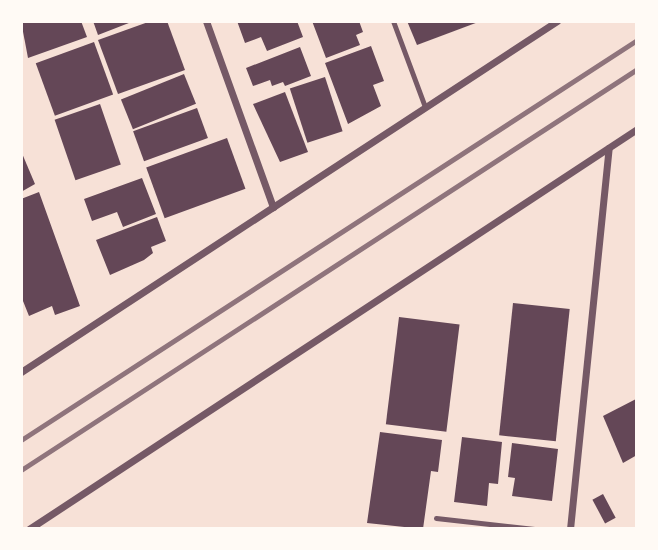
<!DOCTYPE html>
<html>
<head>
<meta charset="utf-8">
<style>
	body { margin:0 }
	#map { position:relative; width:658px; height:550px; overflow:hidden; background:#f7e1d7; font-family:"Fira Sans Condensed",sans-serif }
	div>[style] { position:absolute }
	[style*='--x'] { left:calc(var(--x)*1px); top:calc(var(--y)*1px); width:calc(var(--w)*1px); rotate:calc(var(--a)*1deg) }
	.building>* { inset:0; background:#644757; transform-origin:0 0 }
	.service>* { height:5px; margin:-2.5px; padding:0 2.5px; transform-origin:2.5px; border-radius:2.5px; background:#755966 }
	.minor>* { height:7px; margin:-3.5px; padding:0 3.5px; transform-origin:3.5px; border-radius:3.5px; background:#755966 }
	.rail>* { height:5px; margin:-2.5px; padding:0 2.5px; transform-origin:2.5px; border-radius:2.5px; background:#8f747c }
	span { translate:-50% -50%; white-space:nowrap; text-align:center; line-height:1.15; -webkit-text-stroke:5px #fffaf5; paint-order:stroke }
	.frame { position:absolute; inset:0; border:23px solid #fffaf5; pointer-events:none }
</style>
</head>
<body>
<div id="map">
	<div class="building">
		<div style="clip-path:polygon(21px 21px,81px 21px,87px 37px,28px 58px)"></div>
		<div style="clip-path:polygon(93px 21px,134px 21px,98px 35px)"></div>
		<div style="clip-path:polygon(151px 21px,167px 21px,185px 70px,118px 94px,98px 40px)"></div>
		<div style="clip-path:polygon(237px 21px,297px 21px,303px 37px,267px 51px,261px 37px,245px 43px)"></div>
		<div style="clip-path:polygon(312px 21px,359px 21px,363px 32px,356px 35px,360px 45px,326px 58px)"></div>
		<div style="clip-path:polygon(407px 21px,481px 21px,417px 45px)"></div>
		<div style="left:94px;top:42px;width:56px;height:62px;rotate:70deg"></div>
		<div style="clip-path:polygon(371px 46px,384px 81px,373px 85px,381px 106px,348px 124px,325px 63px)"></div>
		<div style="clip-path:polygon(300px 47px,311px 76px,285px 86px,283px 82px,272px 86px,270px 80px,253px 86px,246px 68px)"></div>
		<div style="left:184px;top:74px;width:32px;height:68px;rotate:68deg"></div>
		<div style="left:325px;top:77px;width:57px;height:37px;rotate:72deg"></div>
		<div style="clip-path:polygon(285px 92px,308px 152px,280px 162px,253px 104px)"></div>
		<div style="left:100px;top:104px;width:64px;height:48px;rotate:71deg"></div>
		<div style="left:197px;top:108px;width:32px;height:68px;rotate:70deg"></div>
		<div style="left:227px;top:138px;width:54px;height:86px;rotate:70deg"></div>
		<div style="clip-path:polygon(21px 151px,35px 184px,21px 192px)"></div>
		<div style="clip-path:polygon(142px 178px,156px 214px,123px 227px,117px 212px,92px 221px,84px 199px)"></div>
		<div style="clip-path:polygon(39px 192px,80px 306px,55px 315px,52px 306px,29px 316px,21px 296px,21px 199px)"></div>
		<div style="clip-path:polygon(157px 217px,166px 241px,151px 247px,153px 253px,144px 260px,110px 275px,96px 240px)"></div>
		<div style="left:513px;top:303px;width:57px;height:133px;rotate:6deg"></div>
		<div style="left:399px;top:317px;width:61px;height:108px;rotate:7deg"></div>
		<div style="clip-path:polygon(636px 399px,637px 455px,623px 463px,603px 416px)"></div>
		<div style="clip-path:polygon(380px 432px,442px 440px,438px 472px,431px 471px,423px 529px,367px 523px)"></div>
		<div style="clip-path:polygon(462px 437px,502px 442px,498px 484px,489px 483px,487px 506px,454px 502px)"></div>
		<div style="clip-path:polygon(512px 443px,558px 449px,552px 501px,512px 496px,515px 478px,508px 477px)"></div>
		<div style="left:603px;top:494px;width:27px;height:12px;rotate:62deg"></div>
	</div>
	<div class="service">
		<div style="--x:393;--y:21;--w:92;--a:69.6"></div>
		<div style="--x:436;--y:518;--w:99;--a:6.4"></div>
	</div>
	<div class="minor">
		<div style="--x:206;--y:21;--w:198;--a:70.2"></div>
		<div style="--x:21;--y:372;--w:641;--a:-33.22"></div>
		<div style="--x:29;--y:529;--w:728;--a:-33.34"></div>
		<div style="--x:570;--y:529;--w:383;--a:-84.2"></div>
	</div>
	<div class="rail">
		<div style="--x:21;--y:440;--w:734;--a:-33"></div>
		<div style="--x:21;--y:470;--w:735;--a:-33.06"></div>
	</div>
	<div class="frame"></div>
</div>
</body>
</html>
